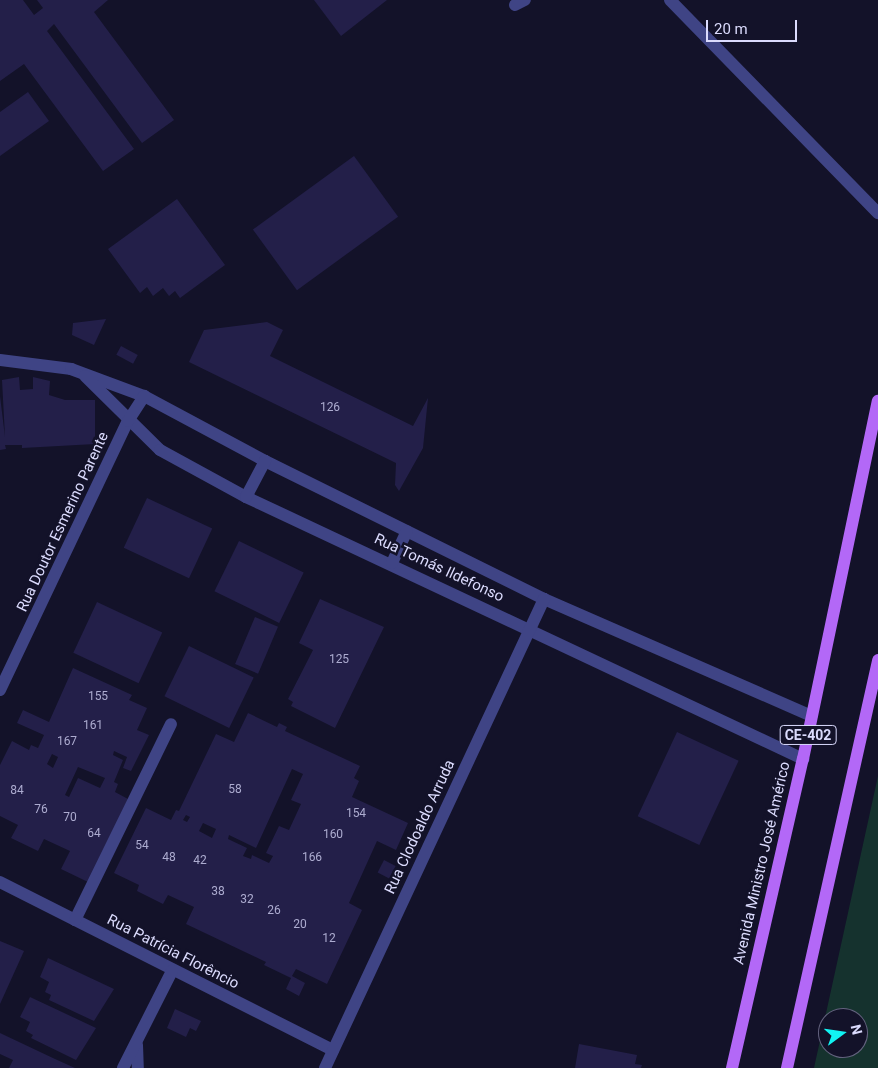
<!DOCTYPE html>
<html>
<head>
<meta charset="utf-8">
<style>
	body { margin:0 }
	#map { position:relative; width:878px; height:1068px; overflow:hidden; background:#131229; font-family:Roboto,sans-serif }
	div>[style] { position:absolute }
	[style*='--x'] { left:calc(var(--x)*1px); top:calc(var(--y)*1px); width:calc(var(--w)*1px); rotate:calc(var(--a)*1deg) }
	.green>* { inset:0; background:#15322e }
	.building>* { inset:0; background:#231f49; transform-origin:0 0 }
	.minor>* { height:12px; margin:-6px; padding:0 6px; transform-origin:6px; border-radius:6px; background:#3f4485 }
	.major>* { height:12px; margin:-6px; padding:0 6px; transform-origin:6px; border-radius:6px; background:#b368f7 }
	span { translate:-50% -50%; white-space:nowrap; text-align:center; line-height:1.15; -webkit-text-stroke:5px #131229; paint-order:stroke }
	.number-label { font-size:12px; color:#adacd0 }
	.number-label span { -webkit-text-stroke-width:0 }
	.shield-label span { padding:1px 4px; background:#131229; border:1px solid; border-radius:4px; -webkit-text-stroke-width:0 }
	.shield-label { font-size:14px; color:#dbdbfd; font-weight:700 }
	.street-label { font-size:15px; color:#dbdbfd }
	.north { position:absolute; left:818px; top:1008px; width:50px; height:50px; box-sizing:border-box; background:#131229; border:1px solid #63627e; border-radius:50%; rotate:76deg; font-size:14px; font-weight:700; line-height:20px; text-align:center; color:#dbdbfd }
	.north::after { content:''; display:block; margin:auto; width:18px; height:22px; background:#11f3f2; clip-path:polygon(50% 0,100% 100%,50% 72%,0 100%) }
	.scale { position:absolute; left:706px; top:20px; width:91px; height:22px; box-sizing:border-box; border:2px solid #dbdbfd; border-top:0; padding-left:6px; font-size:15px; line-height:18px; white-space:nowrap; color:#dbdbfd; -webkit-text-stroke:4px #131229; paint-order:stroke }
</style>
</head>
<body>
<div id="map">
	<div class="green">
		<div style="clip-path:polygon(evenodd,878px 776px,878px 1068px,814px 1068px,878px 776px,828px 1018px,858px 1018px,858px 1048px,828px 1048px,828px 1018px)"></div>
	</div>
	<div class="building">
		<div style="clip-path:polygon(0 0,23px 0,34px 15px,43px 8px,37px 0,108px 0,94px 12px,174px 120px,142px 143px,54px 24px,47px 31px,134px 149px,103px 171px,24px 64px,0 81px)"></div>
		<div style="clip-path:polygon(314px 0,387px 0,341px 36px)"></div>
		<div style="clip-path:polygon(28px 92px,49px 121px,0 156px,0 112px)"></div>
		<div style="left:354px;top:156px;width:75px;height:125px;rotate:54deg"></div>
		<div style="clip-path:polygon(177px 199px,225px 265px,180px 298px,175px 291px,169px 296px,163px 288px,153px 296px,147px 287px,140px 293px,108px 249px)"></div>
		<div style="clip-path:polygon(106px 319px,94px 345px,72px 335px,73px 323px)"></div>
		<div style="clip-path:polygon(267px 322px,283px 330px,270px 356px,413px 426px,428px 398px,423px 448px,399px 491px,395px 485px,396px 463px,189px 362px,204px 330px)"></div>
		<div style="left:121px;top:346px;width:19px;height:10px;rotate:28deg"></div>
		<div style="clip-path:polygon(19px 377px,20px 390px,33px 389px,33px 377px,50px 381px,49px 395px,65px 400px,95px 400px,95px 444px,22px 448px,22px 445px,5px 445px,6px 449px,0 450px,0 396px,5px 437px,2px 380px)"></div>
		<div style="left:147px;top:498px;width:72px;height:55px;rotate:25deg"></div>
		<div style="left:239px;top:541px;width:72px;height:56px;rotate:26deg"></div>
		<div style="clip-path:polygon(320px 599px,384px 627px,335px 728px,291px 706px,293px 702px,288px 699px,313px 650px,299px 643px)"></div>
		<div style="left:97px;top:602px;width:72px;height:56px;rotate:25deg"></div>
		<div style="left:255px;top:617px;width:25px;height:51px;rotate:23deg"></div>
		<div style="left:189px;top:646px;width:72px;height:56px;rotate:26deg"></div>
		<div style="clip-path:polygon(evenodd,73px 668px,132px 695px,129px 700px,147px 708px,137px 730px,149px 735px,131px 771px,123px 768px,127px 757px,114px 751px,113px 755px,123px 760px,114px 782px,118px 784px,115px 792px,128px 799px,88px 882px,61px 869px,70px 851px,44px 839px,38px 851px,11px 838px,18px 825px,0 816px,0 765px,12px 741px,29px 750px,31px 745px,38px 748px,44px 735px,17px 723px,23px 710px,49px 722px,73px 668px,52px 754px,58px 757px,53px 768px,47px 764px,52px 754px,73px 668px,78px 767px,105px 778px,100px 788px,78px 778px,69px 797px,65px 795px,78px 767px)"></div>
		<div style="clip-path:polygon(evenodd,248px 713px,277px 727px,279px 723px,287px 727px,285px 731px,360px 766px,354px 778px,359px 781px,352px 797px,408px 823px,396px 850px,377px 841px,349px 903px,362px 910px,327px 984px,296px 969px,292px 976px,305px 983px,299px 996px,286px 989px,291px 978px,264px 965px,266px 962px,186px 924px,194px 907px,168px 895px,163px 904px,137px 891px,139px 885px,114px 873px,146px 808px,171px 820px,176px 810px,179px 811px,216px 734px,234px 742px,248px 713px,292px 769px,303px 774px,291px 800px,301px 804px,289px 830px,279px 826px,266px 853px,273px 856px,269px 863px,252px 855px,251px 859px,243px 856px,247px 848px,228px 839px,229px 835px,256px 848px,292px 769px,248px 713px,186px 815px,190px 817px,187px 822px,183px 820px,186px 815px,248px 713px,203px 823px,216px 829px,212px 838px,199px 831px,203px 823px)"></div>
		<div style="left:677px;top:732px;width:68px;height:93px;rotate:25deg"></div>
		<div style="left:384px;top:860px;width:13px;height:14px;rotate:27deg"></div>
		<div style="clip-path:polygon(0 941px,24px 951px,0 1004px)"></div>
		<div style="clip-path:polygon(48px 958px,114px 989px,94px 1021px,49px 1000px,51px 995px,45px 992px,49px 982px,40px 977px)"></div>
		<div style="clip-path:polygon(30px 997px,96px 1028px,76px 1060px,31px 1038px,33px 1035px,26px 1031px,30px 1022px,20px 1017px)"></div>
		<div style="clip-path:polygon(175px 1009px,201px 1021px,196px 1031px,190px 1028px,186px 1037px,167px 1028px)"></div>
		<div style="clip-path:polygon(0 1033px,55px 1059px,75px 1068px,9px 1068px,13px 1060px,0 1054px)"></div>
		<div style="clip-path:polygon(579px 1044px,637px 1055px,635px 1064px,642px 1065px,641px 1068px,575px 1068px)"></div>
	</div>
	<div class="minor">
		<div style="--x:670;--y:0;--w:298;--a:45.7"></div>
		<div style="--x:515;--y:5;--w:11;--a:-27"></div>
		<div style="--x:0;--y:360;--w:72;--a:7.2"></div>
		<div style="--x:71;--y:369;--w:78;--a:20.3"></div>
		<div style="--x:144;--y:396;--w:137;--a:28.2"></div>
		<div style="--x:265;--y:461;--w:311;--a:26.3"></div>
		<div style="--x:544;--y:599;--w:292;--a:23.6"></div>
		<div style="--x:85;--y:376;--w:105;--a:44.6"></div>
		<div style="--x:160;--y:450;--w:98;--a:28.7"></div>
		<div style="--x:246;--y:497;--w:616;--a:25.19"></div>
		<div style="--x:246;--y:497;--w:41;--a:-62.2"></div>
		<div style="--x:392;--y:563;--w:35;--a:-65"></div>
		<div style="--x:0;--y:690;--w:298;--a:-64.6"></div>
		<div style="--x:128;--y:421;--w:30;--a:-57"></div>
		<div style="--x:0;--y:882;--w:373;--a:26.8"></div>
		<div style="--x:75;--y:920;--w:218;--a:-63.9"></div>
		<div style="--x:137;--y:1045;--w:23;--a:88"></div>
		<div style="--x:123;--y:1068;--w:109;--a:-63.2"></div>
		<div style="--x:325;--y:1068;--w:518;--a:-64.97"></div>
	</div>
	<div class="major">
		<div style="--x:732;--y:1068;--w:317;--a:-77.1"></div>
		<div style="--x:803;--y:759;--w:366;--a:-78.2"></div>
		<div style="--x:787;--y:1068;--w:418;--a:-77.4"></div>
	</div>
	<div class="number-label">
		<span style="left:330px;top:408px">126</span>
		<span style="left:339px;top:660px">125</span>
		<span style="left:98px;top:697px">155</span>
		<span style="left:93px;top:726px">161</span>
		<span style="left:67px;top:742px">167</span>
		<span style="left:235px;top:790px">58</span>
		<span style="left:17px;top:791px">84</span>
		<span style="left:41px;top:810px">76</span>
		<span style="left:356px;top:814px">154</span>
		<span style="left:70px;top:818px">70</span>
		<span style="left:94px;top:834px">64</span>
		<span style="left:333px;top:835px">160</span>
		<span style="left:142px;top:846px">54</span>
		<span style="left:169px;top:858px">48</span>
		<span style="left:312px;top:858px">166</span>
		<span style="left:200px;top:861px">42</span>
		<span style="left:218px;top:892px">38</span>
		<span style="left:247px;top:900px">32</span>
		<span style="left:274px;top:911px">26</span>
		<span style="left:300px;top:925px">20</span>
		<span style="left:329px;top:939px">12</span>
	</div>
	<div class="shield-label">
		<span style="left:808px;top:735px">CE-402</span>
	</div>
	<div class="street-label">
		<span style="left:63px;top:522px;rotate:-65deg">Rua Doutor Esmerino Parente</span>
		<span style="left:439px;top:568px;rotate:25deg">Rua Tomás Ildefonso</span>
		<span style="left:420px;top:827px;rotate:-65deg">Rua Clodoaldo Arruda</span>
		<span style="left:762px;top:863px;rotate:-77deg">Avenida Ministro José Américo</span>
		<span style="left:173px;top:952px;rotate:27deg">Rua Patrícia Florêncio</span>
	</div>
	<div class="north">N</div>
	<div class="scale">20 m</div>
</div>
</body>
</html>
